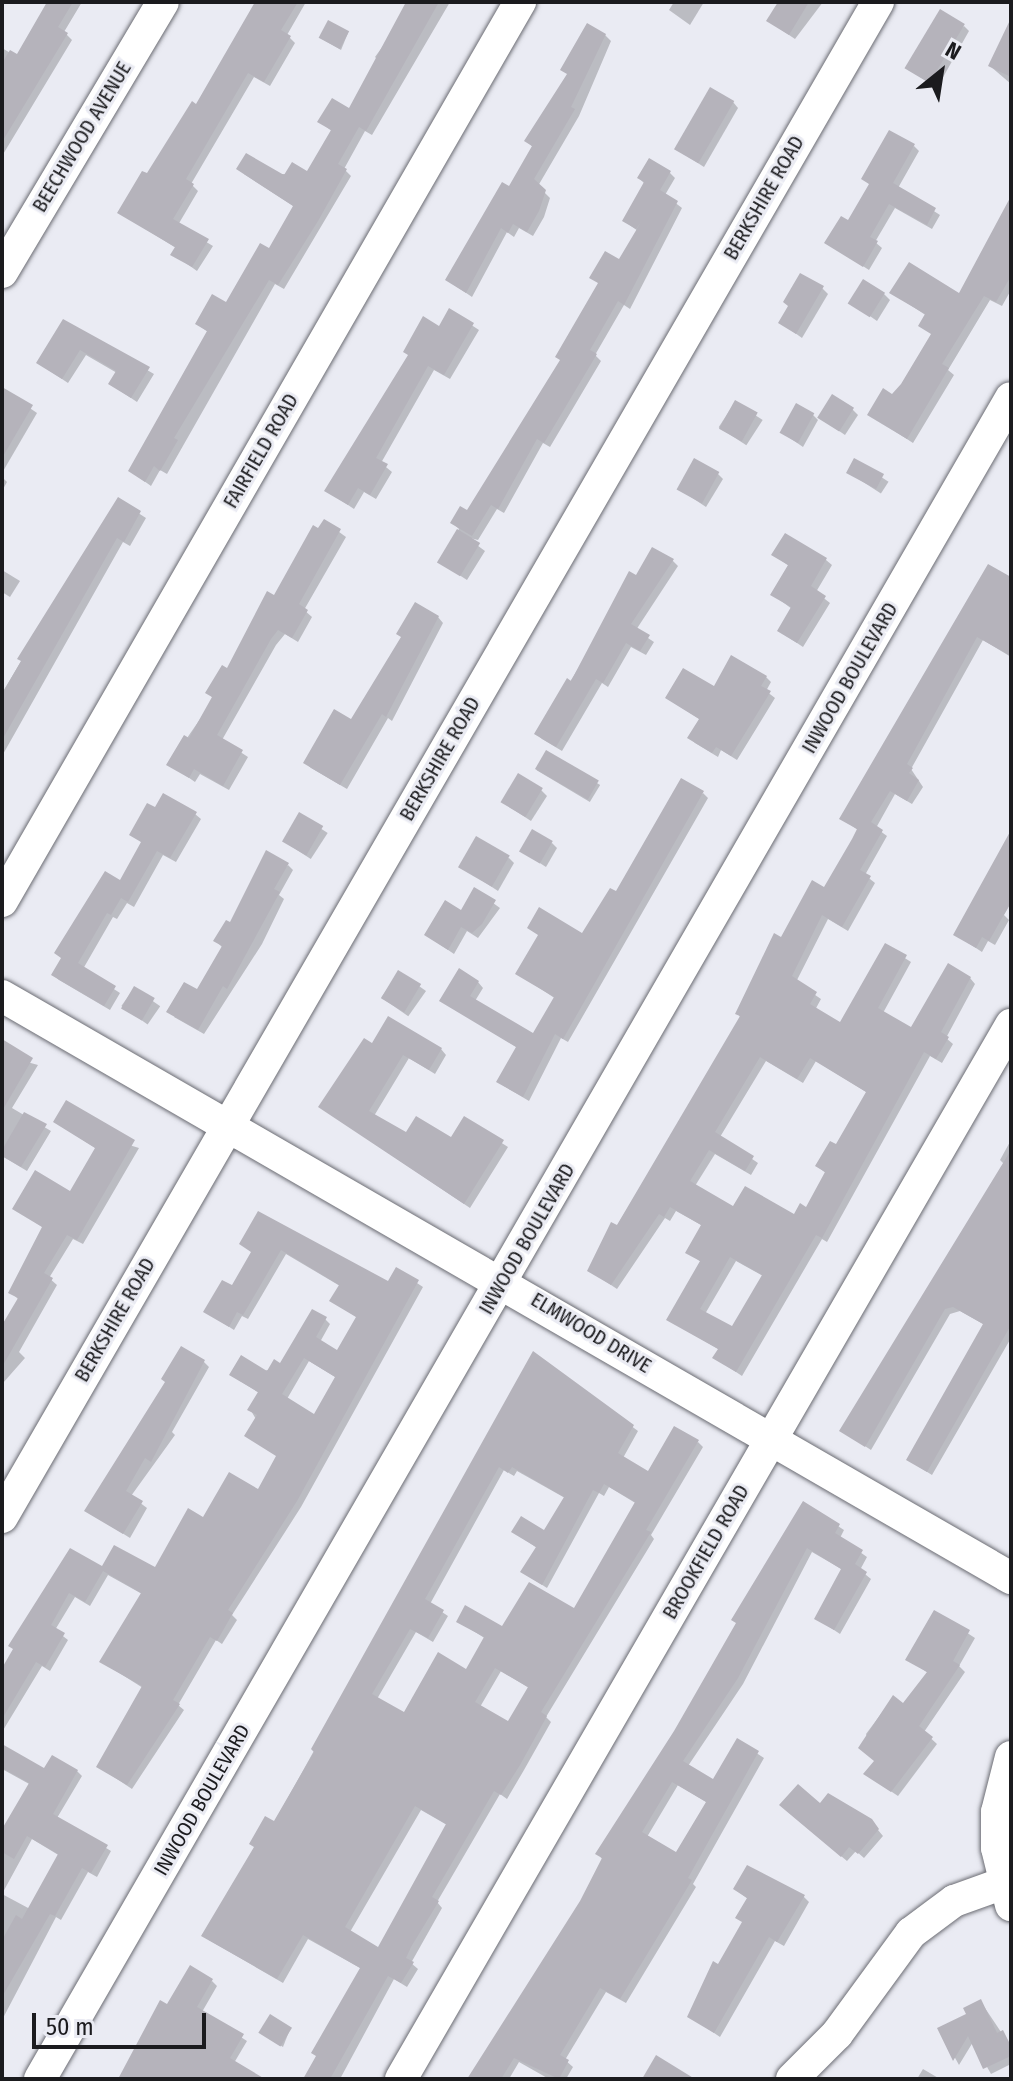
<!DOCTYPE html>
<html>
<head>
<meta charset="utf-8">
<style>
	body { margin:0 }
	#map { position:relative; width:1013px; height:2081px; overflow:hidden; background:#eaebf3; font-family:"Fira Sans Condensed",sans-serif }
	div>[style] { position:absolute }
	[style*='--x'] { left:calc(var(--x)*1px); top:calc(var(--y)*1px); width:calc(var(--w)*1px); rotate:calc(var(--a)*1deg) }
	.shadow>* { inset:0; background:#0003; transform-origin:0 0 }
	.building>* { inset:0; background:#b5b3bb; transform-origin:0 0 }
	.roads { filter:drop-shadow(0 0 2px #6b6c73) drop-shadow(0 0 2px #6b6c73) }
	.minor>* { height:32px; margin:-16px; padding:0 16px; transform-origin:16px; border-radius:16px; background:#fff }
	span { translate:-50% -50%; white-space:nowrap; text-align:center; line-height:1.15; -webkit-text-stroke:6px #eaebf3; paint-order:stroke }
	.street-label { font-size:20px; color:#1b1b1e }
	.frame { position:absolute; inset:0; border:4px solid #1b1b1e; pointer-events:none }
	.north { position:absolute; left:901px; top:32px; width:80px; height:80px; -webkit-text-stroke:6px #eaebf3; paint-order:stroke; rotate:30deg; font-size:22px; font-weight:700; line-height:32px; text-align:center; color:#1b1b1e }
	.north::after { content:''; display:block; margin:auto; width:28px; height:36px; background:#1b1b1e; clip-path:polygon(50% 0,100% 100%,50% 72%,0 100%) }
	.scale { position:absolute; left:32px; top:2013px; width:174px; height:36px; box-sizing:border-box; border:4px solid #1b1b1e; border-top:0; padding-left:10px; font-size:24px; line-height:28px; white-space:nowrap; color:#1b1b1e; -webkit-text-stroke:6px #eaebf3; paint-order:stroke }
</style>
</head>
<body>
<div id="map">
	<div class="shadow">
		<div style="clip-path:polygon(50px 2px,82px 2px,64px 32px,72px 40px,2px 156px,2px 48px,17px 57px)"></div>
		<div style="clip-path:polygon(256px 2px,306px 2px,287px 35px,295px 43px,270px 86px,254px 77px,191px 184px,198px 191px,178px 225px,213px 246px,197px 271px,173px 254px,176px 248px,120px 213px,196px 106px)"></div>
		<div style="clip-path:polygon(415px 2px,450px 2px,372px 135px,365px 131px,344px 169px,351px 176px,284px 289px,275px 284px,167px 474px,160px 470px,151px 486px,130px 471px,208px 332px,197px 324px,227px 305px,270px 251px,295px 207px,244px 174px,308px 174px,333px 132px,320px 122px,350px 110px,378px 60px,375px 57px)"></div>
		<div style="clip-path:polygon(674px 2px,704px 2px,690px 25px,669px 10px)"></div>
		<div style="clip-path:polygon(780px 2px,823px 2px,795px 39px,768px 21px)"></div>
		<div style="clip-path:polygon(964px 26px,969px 31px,937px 88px,908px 69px)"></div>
		<div style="clip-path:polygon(348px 33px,341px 50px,322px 39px)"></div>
		<div style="clip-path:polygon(605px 35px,611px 41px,579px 116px,538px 186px,550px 198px,544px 217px,533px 236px,519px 228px,514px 237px,507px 232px,472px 297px,447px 280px,510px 189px,533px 147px,526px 141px,568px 75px)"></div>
		<div style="clip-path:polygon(1011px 46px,1011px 84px,990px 66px)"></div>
		<div style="clip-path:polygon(733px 102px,738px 108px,704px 167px,676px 149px)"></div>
		<div style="clip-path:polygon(914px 146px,919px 151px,898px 188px,940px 215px,932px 229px,895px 208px,875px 242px,882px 248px,869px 270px,827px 243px,849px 222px,871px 185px,863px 179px)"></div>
		<div style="clip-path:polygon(670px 173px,675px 178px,665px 195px,682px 208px,630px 309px,624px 305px,595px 355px,601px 361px,550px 447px,543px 443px,504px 513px,497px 509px,478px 540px,466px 537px,485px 551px,467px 580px,439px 562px,459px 529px,452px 522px,468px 513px,562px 361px,600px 284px,592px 277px,620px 262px,638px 231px,624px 221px,645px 184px,639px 178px)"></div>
		<div style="clip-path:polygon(1011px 212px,1011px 290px,1002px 306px,990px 300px,948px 370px,954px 375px,913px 443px,870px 415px,903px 385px,933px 335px,927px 316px,892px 293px,960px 296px)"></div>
		<div style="clip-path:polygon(822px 288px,828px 294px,802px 338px,781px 323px)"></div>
		<div style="clip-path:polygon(884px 294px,890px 300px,877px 321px,851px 303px)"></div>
		<div style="clip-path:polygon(450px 311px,479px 330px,450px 379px,434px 370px,381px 463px,392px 472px,376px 499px,364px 492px,354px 509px,327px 491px)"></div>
		<div style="clip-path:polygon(64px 322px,154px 374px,137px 402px,110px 384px,117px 373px,86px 355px,68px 383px,38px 363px)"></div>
		<div style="clip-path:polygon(8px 393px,37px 413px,2px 473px,2px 403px)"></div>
		<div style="left:735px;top:402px;width:33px;height:30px;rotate:33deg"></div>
		<div style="clip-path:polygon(852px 409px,858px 415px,845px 435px,820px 418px)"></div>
		<div style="clip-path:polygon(813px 415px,818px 420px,803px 447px,781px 432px)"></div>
		<div style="left:855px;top:460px;width:40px;height:14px;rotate:33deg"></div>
		<div style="clip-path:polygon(718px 474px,723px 479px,706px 507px,679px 489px)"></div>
		<div style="clip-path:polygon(2px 477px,7px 482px,2px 491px)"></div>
		<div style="clip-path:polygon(118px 500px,146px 518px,130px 546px,123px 542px,2px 756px,2px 693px)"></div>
		<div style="clip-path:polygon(324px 521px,346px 537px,304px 610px,312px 617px,298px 642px,285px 634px,276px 645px,222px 740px,248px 757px,229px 790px,200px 774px,195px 782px,169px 764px,214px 699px,208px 693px,228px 671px)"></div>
		<div style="clip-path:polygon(774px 555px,826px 560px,832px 565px,816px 592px,830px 603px,803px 647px,779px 631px,792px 609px,772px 594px,789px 566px)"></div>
		<div style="clip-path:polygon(672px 560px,678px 566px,636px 630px,654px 642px,646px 655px,631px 647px,608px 687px,602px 683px,562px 751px,542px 739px,537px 734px,636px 577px)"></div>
		<div style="clip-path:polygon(2px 570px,20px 581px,10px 597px,2px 592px)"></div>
		<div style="clip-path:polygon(evenodd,1011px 580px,1011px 657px,983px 640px,911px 769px,923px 787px,912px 804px,895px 794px,876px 828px,887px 836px,865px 875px,875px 883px,848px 931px,828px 919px,796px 982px,821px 999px,815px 1010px,841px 1025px,886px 946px,911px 962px,883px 1013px,912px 1030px,970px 978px,975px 984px,946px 1038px,953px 1044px,942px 1063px,930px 1056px,827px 1242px,822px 1239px,742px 1376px,715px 1358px,720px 1350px,669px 1320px,701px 1262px,688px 1252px,703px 1226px,676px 1211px,670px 1221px,665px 1218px,617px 1289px,590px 1271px,741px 1018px,737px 1013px,781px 940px,825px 890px,858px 830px,842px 819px,1011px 580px,766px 1061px,803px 1083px,816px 1061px,868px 1093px,837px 1147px,817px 1166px,827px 1174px,806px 1209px,794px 1217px,734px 1209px,695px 1186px,715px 1154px,751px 1175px,758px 1163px,720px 1137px,766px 1061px,1011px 580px,736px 1261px,763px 1276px,732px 1329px,705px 1314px,736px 1261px)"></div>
		<div style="clip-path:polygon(438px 617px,443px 623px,392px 721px,388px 718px,347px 789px,311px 768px,305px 762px,352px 722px)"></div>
		<div style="clip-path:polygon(766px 677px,771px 682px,766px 691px,775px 698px,737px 760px,721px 750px,718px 757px,695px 743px,690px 738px,701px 720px,667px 698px)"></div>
		<div style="left:547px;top:753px;width:62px;height:20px;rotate:31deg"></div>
		<div style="clip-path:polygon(541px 790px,547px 796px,531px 821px,502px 802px)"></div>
		<div style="clip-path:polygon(703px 793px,708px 798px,568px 1042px,561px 1038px,529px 1101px,504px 1086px,499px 1081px,518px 1048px,442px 1001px,478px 982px,483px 988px,475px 1001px,534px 1036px,556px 999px,517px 973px,540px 936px,583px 936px)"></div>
		<div style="clip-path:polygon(195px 814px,201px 819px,176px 862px,163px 855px,134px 907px,127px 903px,117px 919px,113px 917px,83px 969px,120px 993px,110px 1010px,59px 980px,53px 975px,121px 883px,143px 843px,132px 835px)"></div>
		<div style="left:300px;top:815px;width:33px;height:31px;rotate:33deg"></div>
		<div style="clip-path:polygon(1011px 834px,1011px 903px,1004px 915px,1009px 920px,995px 945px,988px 941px,982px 952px,956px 935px)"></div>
		<div style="clip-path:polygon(552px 843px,557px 848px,546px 867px,521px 851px)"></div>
		<div style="clip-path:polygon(509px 858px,514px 863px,498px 891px,460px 866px)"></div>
		<div style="clip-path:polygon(288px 865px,293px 870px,279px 895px,284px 899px,262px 944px,204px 1034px,174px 1017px,198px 992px,223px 948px,216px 941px)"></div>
		<div style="clip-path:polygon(475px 890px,500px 908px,478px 938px,467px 931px,454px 954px,426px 935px,462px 912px)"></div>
		<div style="left:399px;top:972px;width:33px;height:31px;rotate:35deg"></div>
		<div style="left:134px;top:988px;width:32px;height:22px;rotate:35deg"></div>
		<div style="clip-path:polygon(373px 1046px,441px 1049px,446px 1055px,435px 1074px,409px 1058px,374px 1116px,407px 1135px,452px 1140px,464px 1119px,508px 1147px,470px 1208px,320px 1107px)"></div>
		<div style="clip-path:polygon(2px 1055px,38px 1065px,12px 1108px,51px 1131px,27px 1171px,2px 1156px)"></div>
		<div style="clip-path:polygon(55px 1122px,139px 1148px,83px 1244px,73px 1239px,49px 1278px,57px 1285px,19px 1352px,25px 1358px,3px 1383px,2px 1329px,19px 1300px,11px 1292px,44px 1228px,15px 1209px,71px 1193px,97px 1149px)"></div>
		<div style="clip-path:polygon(1011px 1140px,1011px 1338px,932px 1475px,908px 1460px,985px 1325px,960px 1311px,950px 1314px,871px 1450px,842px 1431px,1005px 1165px,1000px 1160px)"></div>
		<div style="clip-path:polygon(evenodd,259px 1213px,389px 1284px,397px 1270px,423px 1287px,301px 1507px,232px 1615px,237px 1620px,222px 1644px,216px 1640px,178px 1705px,184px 1710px,132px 1789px,99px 1767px,143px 1688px,102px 1662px,142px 1594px,108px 1575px,90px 1606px,75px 1597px,55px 1630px,68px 1640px,50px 1671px,42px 1666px,2px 1732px,2px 1672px,71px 1550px,103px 1569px,155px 1570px,203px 1520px,258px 1492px,278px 1457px,250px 1409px,259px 1393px,237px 1379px,281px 1366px,325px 1319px,330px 1324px,320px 1342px,338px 1353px,358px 1318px,332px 1301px,340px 1286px,286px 1254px,248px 1319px,242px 1316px,234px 1330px,206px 1312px,233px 1288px,253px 1253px,241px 1244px,259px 1213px,309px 1361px,337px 1378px,315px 1416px,287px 1399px,309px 1361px)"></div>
		<div style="clip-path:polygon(evenodd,534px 1354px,638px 1431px,623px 1458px,649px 1474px,698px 1442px,703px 1447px,651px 1535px,654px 1539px,546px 1717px,551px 1722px,524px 1770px,507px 1799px,500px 1794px,437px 1902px,442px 1908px,411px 1963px,418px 1969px,407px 1987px,394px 1979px,340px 2079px,305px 2079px,362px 1969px,308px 1939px,283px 1983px,209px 1940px,534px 1354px,504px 1470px,514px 1476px,517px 1471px,565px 1498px,545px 1533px,514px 1532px,537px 1548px,522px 1572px,547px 1588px,599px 1493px,604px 1496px,609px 1487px,637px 1504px,574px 1610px,503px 1629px,458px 1621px,486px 1639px,467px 1672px,405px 1715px,377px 1699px,416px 1632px,433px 1642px,448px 1616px,430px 1604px,504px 1470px,534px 1354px,501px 1671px,529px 1688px,509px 1724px,480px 1707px,501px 1671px,534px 1354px,421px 1810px,447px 1825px,379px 1949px,350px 1932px,421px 1810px)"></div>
		<div style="clip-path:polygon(203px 1361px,209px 1367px,172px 1432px,175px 1435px,131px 1496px,147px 1508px,130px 1538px,87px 1511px)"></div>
		<div style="clip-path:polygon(evenodd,804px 1504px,844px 1530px,840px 1538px,867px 1557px,860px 1570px,871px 1579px,840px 1634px,816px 1618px,843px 1570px,812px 1552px,743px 1684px,688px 1766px,714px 1782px,738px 1741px,764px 1758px,693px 1884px,696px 1887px,626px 2003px,606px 1992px,565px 2060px,573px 2067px,566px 2079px,549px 2079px,519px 2062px,509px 2079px,469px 2079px,582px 1902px,603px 1860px,598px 1854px,676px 1732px,804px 1504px,678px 1785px,708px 1803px,677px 1855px,647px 1837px,678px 1785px)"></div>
		<div style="clip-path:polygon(935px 1612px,975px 1638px,959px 1666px,965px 1672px,924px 1732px,937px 1744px,898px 1796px,865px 1774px,876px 1761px,866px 1734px,893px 1698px,904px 1706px,928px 1673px,908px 1659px)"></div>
		<div style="clip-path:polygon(evenodd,2px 1746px,45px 1770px,77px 1771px,82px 1776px,57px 1818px,111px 1851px,97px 1877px,88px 1872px,61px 1920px,56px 1917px,2px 2020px,2px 1833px,31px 1785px,2px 1769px,2px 1746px,32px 1839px,60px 1856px,30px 1909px,2px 1894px,32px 1839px)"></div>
		<div style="clip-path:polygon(820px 1806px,878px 1830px,883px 1836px,864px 1858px,856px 1851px,847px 1861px,787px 1811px)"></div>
		<div style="clip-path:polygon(735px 1889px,803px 1896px,809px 1902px,784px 1946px,775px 1941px,720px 2037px,689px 2016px,744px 1923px,748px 1899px)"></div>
		<div style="clip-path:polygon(212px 1981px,217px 1986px,202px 2012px,247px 2041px,234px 2063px,261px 2079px,123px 2079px,168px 2007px)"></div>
		<div style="clip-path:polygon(981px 2002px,1011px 2047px,1011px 2064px,991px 2074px,973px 2042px,959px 2065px,939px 2029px,969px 2015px)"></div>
		<div style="clip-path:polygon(290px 2029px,283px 2047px,263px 2034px)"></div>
		<div style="clip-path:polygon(923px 2069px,940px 2079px,917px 2079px)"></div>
	</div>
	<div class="building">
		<div style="clip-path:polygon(47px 2px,73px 2px,58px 27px,68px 33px,2px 142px,2px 63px,10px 50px,17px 54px)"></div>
		<div style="clip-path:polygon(255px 2px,298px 2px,281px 30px,291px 36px,264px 82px,248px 73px,186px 179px,194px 184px,173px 219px,209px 239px,192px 267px,170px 255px,175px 247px,117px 213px,142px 171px,147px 173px,192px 101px,196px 104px)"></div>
		<div style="clip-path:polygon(406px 2px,439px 2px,366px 131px,359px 127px,338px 164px,347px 169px,318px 221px,278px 285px,269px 280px,174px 438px,178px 440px,160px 471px,154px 466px,145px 482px,128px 471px,207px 331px,195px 324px,212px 294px,226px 302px,260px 243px,269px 248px,293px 206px,236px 169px,246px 153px,284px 175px,292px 162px,307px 171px,331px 130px,317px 122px,332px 98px,349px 108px)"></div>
		<div style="clip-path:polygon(778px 2px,809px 2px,789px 35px,766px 21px)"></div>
		<div style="left:940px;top:9px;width:29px;height:69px;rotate:31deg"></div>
		<div style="clip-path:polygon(1011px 18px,1011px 77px,988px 66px)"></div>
		<div style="left:328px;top:20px;width:24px;height:20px;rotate:28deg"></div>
		<div style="clip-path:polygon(587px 23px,606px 34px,571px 107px,575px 109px,534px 179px,546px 190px,539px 211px,527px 232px,513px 224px,508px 233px,501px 228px,466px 293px,445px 280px,502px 182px,509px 186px,532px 146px,524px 141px,567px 74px,560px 70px)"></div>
		<div style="left:710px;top:87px;width:28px;height:72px;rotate:30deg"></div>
		<div style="clip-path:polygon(889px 130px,915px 144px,893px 183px,936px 208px,927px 225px,889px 204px,870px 237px,878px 241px,863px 267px,824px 243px,841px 216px,848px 220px,869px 184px,861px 179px)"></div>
		<div style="clip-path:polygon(649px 158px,671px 171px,660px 190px,678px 201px,624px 305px,618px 301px,590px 350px,597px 354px,544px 443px,537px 439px,498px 509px,491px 505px,472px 536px,450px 523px,460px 506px,467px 510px,560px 360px,555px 357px,598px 283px,589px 278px,605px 251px,619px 259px,641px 222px,636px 229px,622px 221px,644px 182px,637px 178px)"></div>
		<div style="clip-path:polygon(1011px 196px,1011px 276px,996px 302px,984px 296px,942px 364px,949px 368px,907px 439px,867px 415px,883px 388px,892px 394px,901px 384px,931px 334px,918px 326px,925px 314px,889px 293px,909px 262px,959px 293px)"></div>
		<div style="clip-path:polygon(800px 273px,824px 286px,796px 334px,778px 323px,788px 306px,783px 302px)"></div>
		<div style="left:863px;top:279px;width:26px;height:29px;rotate:32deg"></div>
		<div style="clip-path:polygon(449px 308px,474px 323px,444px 375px,428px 366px,376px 458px,388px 464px,370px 495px,358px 488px,348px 505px,324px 491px,408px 355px,403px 352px,423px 316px,439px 326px)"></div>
		<div style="clip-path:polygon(63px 319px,150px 367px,131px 398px,108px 384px,116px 371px,80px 350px,62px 379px,36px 363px)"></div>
		<div style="clip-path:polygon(2px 387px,33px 405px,2px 458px)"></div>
		<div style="left:832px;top:394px;width:26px;height:28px;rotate:32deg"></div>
		<div style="left:735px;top:400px;width:26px;height:33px;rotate:29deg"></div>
		<div style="left:796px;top:403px;width:21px;height:34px;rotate:29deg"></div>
		<div style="left:694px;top:458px;width:29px;height:36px;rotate:29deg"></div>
		<div style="left:854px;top:458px;width:34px;height:17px;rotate:28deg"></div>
		<div style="clip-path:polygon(118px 497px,141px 511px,124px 542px,117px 538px,2px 740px,2px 694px,21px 661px,17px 659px)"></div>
		<div style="clip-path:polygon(324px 519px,341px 529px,299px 604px,308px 610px,292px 638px,278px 630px,271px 639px,217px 735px,243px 750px,223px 786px,194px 769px,189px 778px,166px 765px,184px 735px,189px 738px,212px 697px,205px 693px,222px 665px,227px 668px,267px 591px,274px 595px,313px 525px,318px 528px)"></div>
		<div style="left:457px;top:529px;width:27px;height:39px;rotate:31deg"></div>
		<div style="clip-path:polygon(785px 533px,827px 558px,811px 586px,826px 596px,797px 643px,777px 631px,791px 607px,770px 595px,788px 565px,771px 555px)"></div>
		<div style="clip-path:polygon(652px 547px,674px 559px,631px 624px,650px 635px,640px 651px,626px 643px,603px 683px,596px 679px,556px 747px,534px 734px,567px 678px,571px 681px,629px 571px,636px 575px)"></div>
		<div style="clip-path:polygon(evenodd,988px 564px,1011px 577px,1011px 656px,977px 637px,907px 764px,913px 768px,909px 773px,919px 780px,907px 801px,890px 791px,871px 822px,883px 830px,860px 870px,871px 876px,842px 927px,822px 915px,792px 976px,817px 992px,810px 1004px,840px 1022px,885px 943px,907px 955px,878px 1008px,911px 1027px,948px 963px,971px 977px,941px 1032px,949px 1037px,936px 1059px,924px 1052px,822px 1238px,816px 1235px,736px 1372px,712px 1358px,718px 1349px,666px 1320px,700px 1261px,685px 1253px,701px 1225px,670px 1207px,664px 1217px,659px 1214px,611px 1285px,587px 1271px,611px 1222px,617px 1225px,740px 1016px,735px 1014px,774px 933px,781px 937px,812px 880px,824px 887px,852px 839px,857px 829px,839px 819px,988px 564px,760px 1057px,797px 1079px,810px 1058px,866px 1092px,836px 1144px,830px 1141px,815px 1166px,825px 1172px,806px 1207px,800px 1203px,794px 1214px,745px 1186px,733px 1206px,690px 1181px,709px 1150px,745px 1171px,754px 1156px,715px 1132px,760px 1057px,988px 564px,730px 1257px,762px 1275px,732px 1326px,700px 1309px,730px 1257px)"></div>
		<div style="clip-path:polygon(415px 602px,439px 616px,386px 717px,382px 714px,340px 785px,303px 763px,334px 709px,351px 719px,401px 637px,396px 634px)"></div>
		<div style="clip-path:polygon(731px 655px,767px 676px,761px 686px,771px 691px,731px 756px,716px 747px,712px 753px,687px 738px,699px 719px,665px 698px,683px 668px,714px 686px)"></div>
		<div style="left:546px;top:750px;width:61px;height:22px;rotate:30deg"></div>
		<div style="left:518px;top:773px;width:29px;height:34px;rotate:31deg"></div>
		<div style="clip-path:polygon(681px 778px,704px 791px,563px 1039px,555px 1034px,523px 1097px,496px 1082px,516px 1047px,439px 1001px,459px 968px,479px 981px,470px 996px,533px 1033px,554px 997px,515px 974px,538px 935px,527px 928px,539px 907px,582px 933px,610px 888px,616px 891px)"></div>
		<div style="clip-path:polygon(163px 793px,197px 812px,170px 858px,157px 851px,128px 902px,121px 898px,111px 915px,107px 913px,78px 963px,116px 986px,104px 1006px,51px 975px,61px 958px,54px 953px,105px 871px,120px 880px,141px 842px,129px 835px,147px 803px,155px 807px)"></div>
		<div style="left:299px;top:812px;width:28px;height:34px;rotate:30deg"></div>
		<div style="left:532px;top:829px;width:24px;height:26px;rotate:30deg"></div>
		<div style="clip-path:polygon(1011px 830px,1011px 902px,989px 941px,982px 937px,976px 948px,953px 935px)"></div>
		<div style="left:476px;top:836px;width:39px;height:36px;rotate:30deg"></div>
		<div style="clip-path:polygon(266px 850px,289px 863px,274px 889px,280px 892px,227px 989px,223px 986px,198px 1030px,166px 1012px,184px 982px,197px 989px,222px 946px,213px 941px,226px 920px,230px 922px)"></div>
		<div style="clip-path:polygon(474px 887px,496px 900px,482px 924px,472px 933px,461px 927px,448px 950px,424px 935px,445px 900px,461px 910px)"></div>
		<div style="left:398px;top:970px;width:27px;height:33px;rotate:31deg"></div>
		<div style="left:134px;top:986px;width:24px;height:26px;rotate:30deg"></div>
		<div style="clip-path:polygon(388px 1016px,442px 1048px,429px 1070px,403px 1055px,369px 1111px,406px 1132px,416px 1116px,451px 1137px,464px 1116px,504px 1140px,464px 1204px,318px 1107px,364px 1038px,372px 1043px)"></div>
		<div style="clip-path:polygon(2px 1039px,33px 1058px,2px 1111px)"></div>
		<div style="clip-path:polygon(66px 1100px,135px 1140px,77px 1240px,67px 1235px,44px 1273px,53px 1278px,2px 1367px,2px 1325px,18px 1298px,8px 1293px,42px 1227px,12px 1209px,35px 1170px,70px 1191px,95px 1148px,53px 1122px)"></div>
		<div style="clip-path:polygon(24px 1112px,47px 1124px,21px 1167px,2px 1156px,2px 1150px)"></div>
		<div style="clip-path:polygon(1011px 1150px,1011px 1325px,927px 1472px,906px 1460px,983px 1324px,953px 1307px,945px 1309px,865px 1447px,839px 1431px)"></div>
		<div style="clip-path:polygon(evenodd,258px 1211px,388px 1281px,396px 1267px,419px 1280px,297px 1501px,228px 1610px,233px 1613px,217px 1641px,210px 1637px,173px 1700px,180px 1704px,127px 1785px,96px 1767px,142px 1686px,99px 1662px,141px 1593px,103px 1571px,85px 1602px,69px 1593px,51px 1625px,65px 1633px,45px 1667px,36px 1662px,2px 1719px,2px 1668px,13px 1649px,8px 1646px,70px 1548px,102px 1566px,114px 1545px,155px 1567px,188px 1508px,203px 1517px,229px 1472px,258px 1489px,276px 1456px,244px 1436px,257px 1415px,247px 1410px,258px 1392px,229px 1375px,241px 1355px,267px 1371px,274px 1359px,280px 1363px,312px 1309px,327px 1317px,316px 1337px,337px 1350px,356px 1317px,329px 1301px,339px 1285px,281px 1250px,243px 1315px,237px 1312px,229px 1327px,203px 1312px,222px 1280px,232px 1285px,251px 1252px,239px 1244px,258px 1211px,304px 1358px,335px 1377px,314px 1414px,282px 1394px,304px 1358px)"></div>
		<div style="clip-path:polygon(181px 1346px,205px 1360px,151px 1462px,145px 1458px,126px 1491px,143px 1501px,123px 1534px,84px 1511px,165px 1382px,161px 1379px)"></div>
		<div style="clip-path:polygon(evenodd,533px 1351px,634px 1425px,618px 1453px,648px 1471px,674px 1426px,699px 1440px,646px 1530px,651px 1532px,541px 1712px,547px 1716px,520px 1765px,501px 1795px,494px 1791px,432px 1897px,439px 1901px,411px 1947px,406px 1958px,414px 1962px,401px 1983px,388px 1976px,330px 2079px,303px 2079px,316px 2056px,311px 2053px,360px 1968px,303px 1935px,277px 1979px,201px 1936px,254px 1847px,249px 1844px,265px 1816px,274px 1821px,314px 1752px,311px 1749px,533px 1351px,499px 1467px,508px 1473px,512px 1467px,564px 1497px,544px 1530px,521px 1516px,511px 1532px,536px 1547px,520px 1572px,542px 1585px,593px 1490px,599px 1493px,604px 1484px,635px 1502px,574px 1608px,529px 1582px,502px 1626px,465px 1605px,456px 1622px,484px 1637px,466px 1669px,438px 1652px,404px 1712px,372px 1694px,410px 1629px,428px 1638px,444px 1610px,425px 1599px,499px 1467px,533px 1351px,495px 1668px,528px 1687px,508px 1721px,475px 1702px,495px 1668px,533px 1351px,415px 1806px,446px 1824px,378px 1947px,345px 1927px,415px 1806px)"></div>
		<div style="clip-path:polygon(evenodd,803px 1501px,840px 1524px,835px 1533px,863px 1550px,855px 1564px,867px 1572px,834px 1630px,814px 1619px,841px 1569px,807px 1548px,738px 1678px,683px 1761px,713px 1779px,737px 1738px,759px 1751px,688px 1878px,692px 1880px,620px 1999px,600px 1988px,560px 2055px,569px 2060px,559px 2079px,514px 2058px,501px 2079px,467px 2079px,580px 1901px,602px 1858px,595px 1854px,674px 1731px,736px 1623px,731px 1620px,803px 1501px,672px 1782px,706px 1802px,676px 1852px,642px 1832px,672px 1782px)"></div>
		<div style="clip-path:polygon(934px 1610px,970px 1630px,953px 1661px,960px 1665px,919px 1726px,933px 1737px,891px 1792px,863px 1774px,874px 1761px,858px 1748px,893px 1695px,903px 1703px,927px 1672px,905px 1660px)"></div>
		<div style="clip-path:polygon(2px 1744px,44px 1768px,52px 1755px,78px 1770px,53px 1814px,108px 1845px,91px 1873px,82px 1868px,55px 1916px,50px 1914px,2px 1997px,2px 1940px,16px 1915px,22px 1919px,58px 1854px,27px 1836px,14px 1859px,2px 1852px,2px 1829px,29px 1783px,2px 1768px)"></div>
		<div style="clip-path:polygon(798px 1784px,820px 1803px,828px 1793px,872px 1819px,879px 1829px,858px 1854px,849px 1847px,841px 1857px,779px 1805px)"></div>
		<div style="clip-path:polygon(747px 1865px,805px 1895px,777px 1942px,769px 1937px,714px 2033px,687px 2017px,713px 1961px,718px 1964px,742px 1922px,735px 1918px,747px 1898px,733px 1889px)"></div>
		<div style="clip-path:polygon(190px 1965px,213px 1979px,197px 2007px,244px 2034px,230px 2058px,265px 2079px,118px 2079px,160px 2000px,167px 2004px)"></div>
		<div style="clip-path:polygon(981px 1999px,997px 2033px,1003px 2030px,1011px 2046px,1011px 2056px,983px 2069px,968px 2036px,953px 2061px,937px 2028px,966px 2014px,963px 2008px)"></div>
		<div style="left:270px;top:2014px;width:26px;height:22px;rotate:32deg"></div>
		<div style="clip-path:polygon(656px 2055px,695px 2079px,642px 2079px)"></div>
	</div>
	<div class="roads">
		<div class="minor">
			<div style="--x:2;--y:272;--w:314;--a:-59.2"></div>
			<div style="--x:2;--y:901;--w:1038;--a:-60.05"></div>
			<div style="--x:2;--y:996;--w:1165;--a:29.98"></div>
			<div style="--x:2;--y:1517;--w:1750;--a:-59.96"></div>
			<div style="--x:1011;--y:1757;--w:57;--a:104.3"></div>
			<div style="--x:997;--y:1812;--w:36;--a:90"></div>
			<div style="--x:997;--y:1848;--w:59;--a:76.2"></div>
			<div style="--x:40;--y:2079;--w:1941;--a:-59.99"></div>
			<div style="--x:401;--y:2079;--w:1218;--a:-59.94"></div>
			<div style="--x:792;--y:2079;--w:64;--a:-45"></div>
			<div style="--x:837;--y:2034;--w:125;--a:-53.8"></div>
			<div style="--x:911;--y:1933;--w:54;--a:-36.7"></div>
			<div style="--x:954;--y:1901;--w:53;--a:-19.8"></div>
		</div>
	</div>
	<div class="street-label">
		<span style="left:82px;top:137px;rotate:-59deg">BEECHWOOD AVENUE</span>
		<span style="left:764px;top:198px;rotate:-60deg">BERKSHIRE ROAD</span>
		<span style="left:261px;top:451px;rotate:-60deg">FAIRFIELD ROAD</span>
		<span style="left:850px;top:678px;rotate:-60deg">INWOOD BOULEVARD</span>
		<span style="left:440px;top:759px;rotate:-60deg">BERKSHIRE ROAD</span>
		<span style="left:527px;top:1239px;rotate:-60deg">INWOOD BOULEVARD</span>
		<span style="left:115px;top:1320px;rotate:-60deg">BERKSHIRE ROAD</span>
		<span style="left:591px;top:1333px;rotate:31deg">ELMWOOD DRIVE</span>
		<span style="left:706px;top:1552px;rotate:-60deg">BROOKFIELD ROAD</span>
		<span style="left:202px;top:1800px;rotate:-60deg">INWOOD BOULEVARD</span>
	</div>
	<div class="frame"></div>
	<div class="north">N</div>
	<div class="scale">50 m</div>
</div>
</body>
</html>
